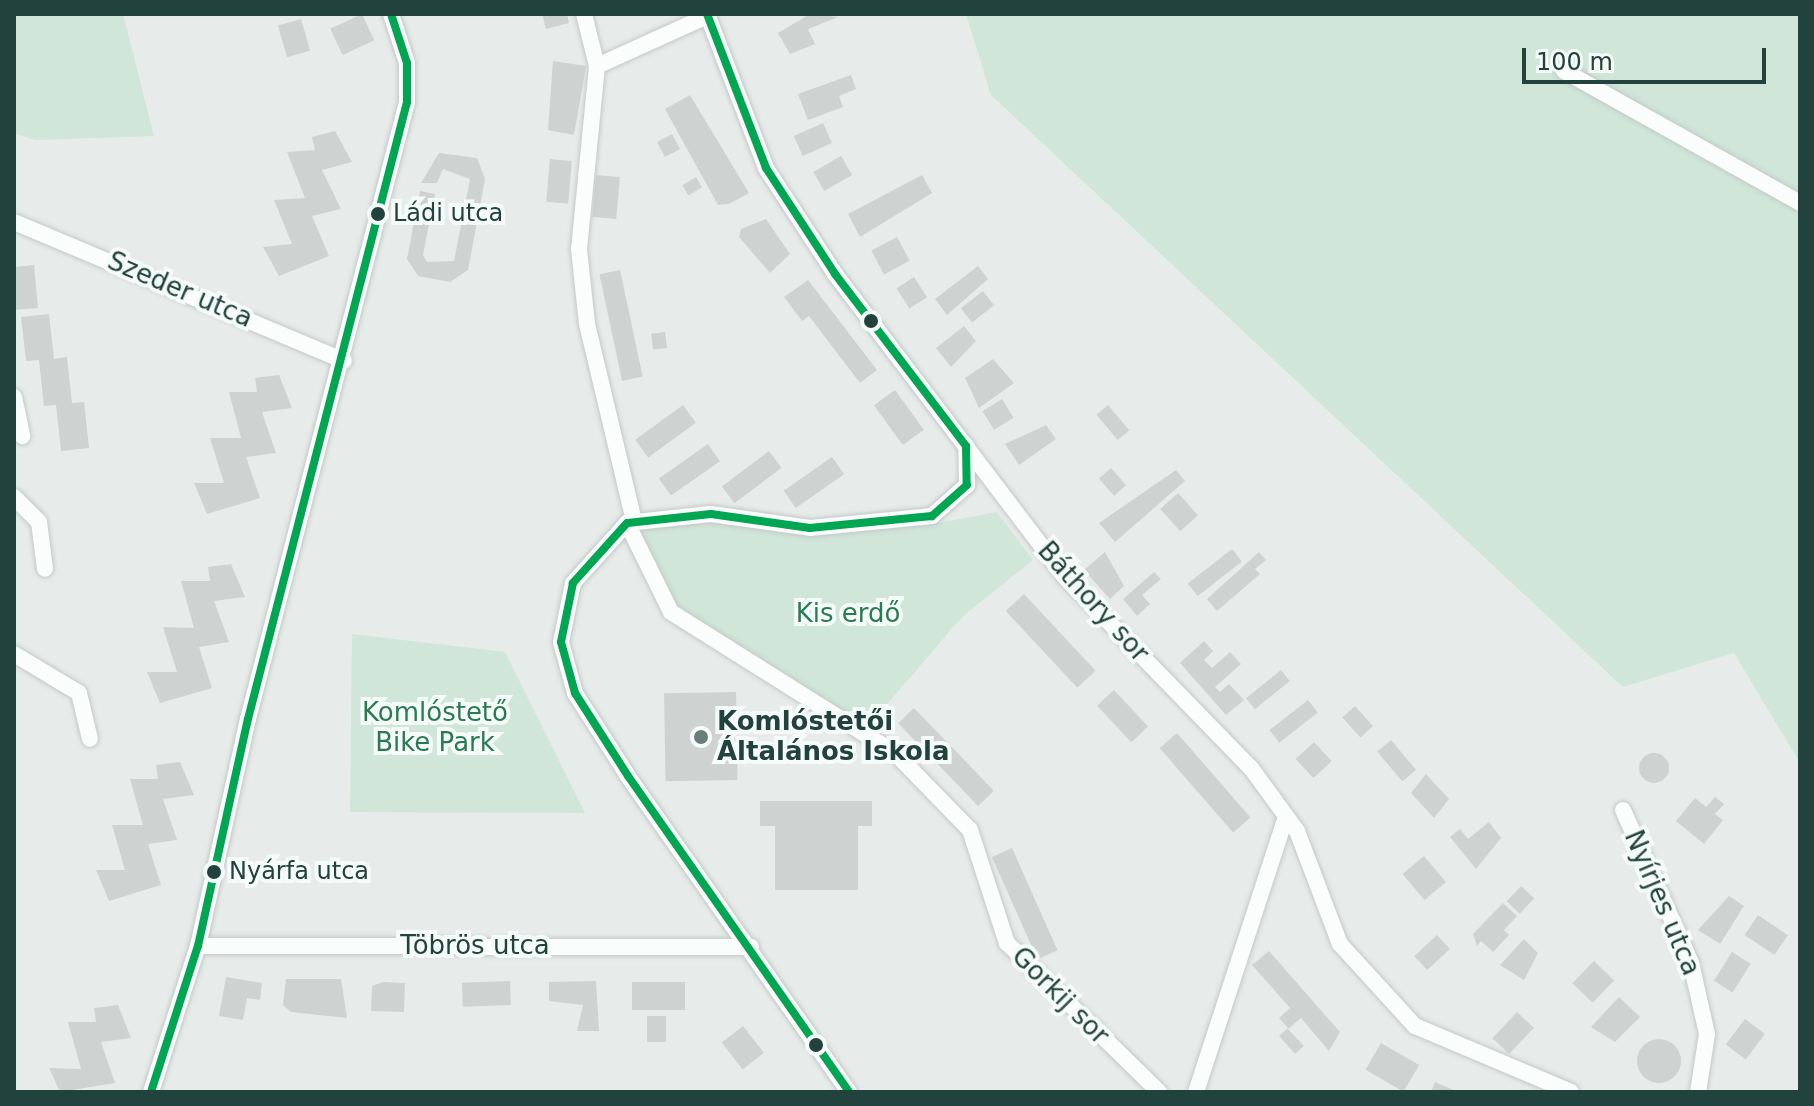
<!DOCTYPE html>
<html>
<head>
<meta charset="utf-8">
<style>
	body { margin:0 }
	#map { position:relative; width:1814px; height:1106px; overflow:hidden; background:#e7ecea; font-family:"DejaVu Sans",sans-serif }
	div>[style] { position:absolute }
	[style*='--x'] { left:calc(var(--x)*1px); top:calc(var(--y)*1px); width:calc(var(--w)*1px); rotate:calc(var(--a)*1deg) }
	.green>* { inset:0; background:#cfe6d8 }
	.building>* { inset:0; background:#ced3d1; transform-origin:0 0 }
	.round { border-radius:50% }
	.roads { filter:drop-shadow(0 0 2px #c4c9c7) drop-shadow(0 0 2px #c4c9c7) }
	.minor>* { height:16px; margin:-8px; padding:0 8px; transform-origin:8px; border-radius:8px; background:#fbfcfc }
	.bus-1>* { height:8px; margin:-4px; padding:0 4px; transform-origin:4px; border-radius:4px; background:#00a651 }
	.dots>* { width:22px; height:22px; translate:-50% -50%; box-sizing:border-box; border:4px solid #f5fbf8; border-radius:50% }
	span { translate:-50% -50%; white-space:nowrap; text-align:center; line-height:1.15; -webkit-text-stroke:8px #f5fbf8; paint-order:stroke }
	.bus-label { font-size:24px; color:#22423d }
	.left { translate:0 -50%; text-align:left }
	.street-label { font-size:26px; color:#22423d }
	.park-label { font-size:26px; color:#297c51 }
	.poi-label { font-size:26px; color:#22423d; font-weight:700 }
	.frame { position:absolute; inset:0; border:16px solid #22423d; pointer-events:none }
	.scale { position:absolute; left:1522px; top:48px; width:244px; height:36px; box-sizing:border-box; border:4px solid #22423d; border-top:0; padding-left:10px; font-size:24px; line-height:28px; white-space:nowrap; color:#22423d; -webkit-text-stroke:6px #f5fbf8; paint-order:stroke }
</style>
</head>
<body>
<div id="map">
	<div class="green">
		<div style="clip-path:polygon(14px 14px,123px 14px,154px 136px,35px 140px,14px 133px)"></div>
		<div style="clip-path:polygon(966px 14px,1800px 14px,1800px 763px,1734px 653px,1623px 687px,991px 95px)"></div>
		<div style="clip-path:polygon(997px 512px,1033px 560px,962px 617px,864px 731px,671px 612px,634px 522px,711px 514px,810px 528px,933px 524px)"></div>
		<div style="clip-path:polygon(352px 634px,505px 652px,585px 813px,350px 812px)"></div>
	</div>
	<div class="building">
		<div style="left:362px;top:14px;width:29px;height:35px;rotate:65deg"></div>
		<div style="clip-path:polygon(542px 14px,567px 14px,569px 23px,546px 29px)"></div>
		<div style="clip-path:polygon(810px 14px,838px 17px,808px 29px,815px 44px,790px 54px,778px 33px)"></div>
		<div style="left:301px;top:19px;width:33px;height:24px;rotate:74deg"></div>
		<div style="clip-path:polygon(553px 61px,586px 66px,574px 135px,548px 130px)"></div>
		<div style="clip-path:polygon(851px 75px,856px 89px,839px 96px,843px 107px,808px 120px,798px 94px)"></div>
		<div style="clip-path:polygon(690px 95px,749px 193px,729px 204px,718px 205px,665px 109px)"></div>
		<div style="left:823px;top:123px;width:22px;height:32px;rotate:66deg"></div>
		<div style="clip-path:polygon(335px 131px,352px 162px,322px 170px,341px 209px,312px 216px,329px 256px,279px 276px,263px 247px,292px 244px,274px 200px,305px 198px,287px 152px,315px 150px,312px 137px)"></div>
		<div style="left:672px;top:134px;width:17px;height:17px;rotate:62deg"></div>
		<div style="clip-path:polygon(439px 153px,477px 158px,485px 179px,468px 270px,450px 282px,418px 276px,407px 259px,420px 191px,435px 194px,423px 255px,427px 262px,454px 261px,470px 179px,443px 169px,437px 183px,421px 183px)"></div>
		<div style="left:841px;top:156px;width:22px;height:32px;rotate:60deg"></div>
		<div style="left:550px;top:159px;width:22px;height:43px;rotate:5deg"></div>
		<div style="left:596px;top:175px;width:24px;height:42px;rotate:5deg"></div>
		<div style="clip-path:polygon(922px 175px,932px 193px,860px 237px,848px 214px)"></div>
		<div style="left:696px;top:177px;width:12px;height:16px;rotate:59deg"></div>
		<div style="clip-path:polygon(766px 219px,790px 254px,770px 273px,739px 237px,741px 229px)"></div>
		<div style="left:897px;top:237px;width:27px;height:29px;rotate:62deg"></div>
		<div style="clip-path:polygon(34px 265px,38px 308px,14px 310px,14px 267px)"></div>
		<div style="clip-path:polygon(978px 266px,988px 279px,947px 315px,935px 299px)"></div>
		<div style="left:620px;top:270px;width:109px;height:21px;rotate:78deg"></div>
		<div style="left:914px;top:277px;width:24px;height:21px;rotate:57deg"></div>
		<div style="clip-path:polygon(808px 280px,877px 370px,860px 383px,809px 316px,802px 321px,784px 297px)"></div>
		<div style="left:983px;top:291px;width:18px;height:28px;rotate:52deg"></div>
		<div style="clip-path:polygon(49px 314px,54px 359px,67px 357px,72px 403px,84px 402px,89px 448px,61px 451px,56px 405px,44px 406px,39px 360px,26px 361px,21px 317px)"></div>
		<div style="clip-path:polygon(964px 326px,976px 341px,951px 367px,936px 348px)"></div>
		<div style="left:665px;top:332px;width:16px;height:14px;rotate:83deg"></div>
		<div style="clip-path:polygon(993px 359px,1014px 383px,979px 408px,965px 378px)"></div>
		<div style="clip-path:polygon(279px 375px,292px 408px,262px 412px,276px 453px,246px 457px,260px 498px,207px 514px,194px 483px,224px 483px,210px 438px,241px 438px,229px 392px,257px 392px,255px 378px)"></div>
		<div style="left:895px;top:390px;width:49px;height:26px;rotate:54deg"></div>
		<div style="left:1002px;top:399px;width:22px;height:23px;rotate:58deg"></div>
		<div style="left:683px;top:405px;width:22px;height:59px;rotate:54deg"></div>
		<div style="left:1108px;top:405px;width:33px;height:15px;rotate:50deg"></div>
		<div style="clip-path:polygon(1046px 425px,1056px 439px,1019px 465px,1005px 444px)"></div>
		<div style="left:708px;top:444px;width:21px;height:60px;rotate:55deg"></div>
		<div style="left:769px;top:451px;width:21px;height:59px;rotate:53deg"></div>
		<div style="left:832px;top:457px;width:21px;height:59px;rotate:55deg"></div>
		<div style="left:1111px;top:468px;width:23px;height:16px;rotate:49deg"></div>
		<div style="clip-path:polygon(1176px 470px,1185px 481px,1115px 542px,1099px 523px)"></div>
		<div style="left:1178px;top:493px;width:30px;height:24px;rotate:48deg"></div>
		<div style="left:1232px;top:549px;width:16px;height:56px;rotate:52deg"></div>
		<div style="clip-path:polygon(1105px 552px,1124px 586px,1110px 599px,1084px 570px)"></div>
		<div style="clip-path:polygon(1259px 552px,1266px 560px,1255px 569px,1260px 574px,1217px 611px,1207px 599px)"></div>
		<div style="clip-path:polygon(231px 564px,245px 597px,214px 601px,229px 642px,199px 647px,212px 688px,160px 703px,147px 672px,177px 672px,163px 627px,194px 628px,181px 581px,210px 581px,208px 567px)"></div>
		<div style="clip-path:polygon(1154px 572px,1161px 579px,1142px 595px,1150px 604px,1137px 616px,1123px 599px)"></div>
		<div style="left:1024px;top:594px;width:105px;height:25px;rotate:47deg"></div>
		<div style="clip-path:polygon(1204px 641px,1213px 651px,1204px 660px,1212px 668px,1230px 652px,1241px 664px,1215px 687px,1220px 692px,1229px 684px,1244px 700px,1226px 715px,1180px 663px)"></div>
		<div style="left:1281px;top:670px;width:14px;height:45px;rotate:51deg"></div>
		<div style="left:1114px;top:690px;width:50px;height:23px;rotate:47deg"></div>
		<div style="left:736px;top:692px;width:88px;height:72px;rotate:89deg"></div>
		<div style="left:1308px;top:700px;width:16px;height:49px;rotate:52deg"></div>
		<div style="left:1355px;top:706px;width:27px;height:17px;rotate:48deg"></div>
		<div style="left:914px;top:708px;width:115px;height:22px;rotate:46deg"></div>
		<div style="left:1177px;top:733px;width:112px;height:23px;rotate:49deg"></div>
		<div style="left:1391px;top:740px;width:39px;height:18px;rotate:50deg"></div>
		<div style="left:1314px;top:742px;width:26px;height:25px;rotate:47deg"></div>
		<div class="round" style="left:1639px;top:753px;width:30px;height:30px"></div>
		<div style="clip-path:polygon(180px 762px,194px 795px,163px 799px,177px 840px,148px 844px,161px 885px,109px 901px,96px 870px,125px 870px,112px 825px,143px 825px,130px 779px,158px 779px,156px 765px)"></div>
		<div style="clip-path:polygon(1426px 774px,1449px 799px,1434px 818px,1411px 793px)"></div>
		<div style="clip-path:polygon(1715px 797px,1724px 804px,1715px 814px,1723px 820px,1704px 844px,1676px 821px,1695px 798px,1706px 807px)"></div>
		<div style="clip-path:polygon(760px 801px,872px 801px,872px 826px,858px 826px,858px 890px,775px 890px,775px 826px,760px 826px)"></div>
		<div style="clip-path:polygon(1489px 822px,1501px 838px,1476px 869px,1450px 837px,1460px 829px,1468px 839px)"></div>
		<div style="left:1012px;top:848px;width:112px;height:22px;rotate:66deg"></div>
		<div style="left:1424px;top:856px;width:34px;height:28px;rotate:50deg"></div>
		<div style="left:1521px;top:886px;width:18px;height:21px;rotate:43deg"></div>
		<div style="clip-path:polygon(1729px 896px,1744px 906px,1720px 944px,1698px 930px)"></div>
		<div style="clip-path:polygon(1503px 903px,1517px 916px,1504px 930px,1509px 935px,1493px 952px,1481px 941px,1477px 946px,1473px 934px)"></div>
		<div style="left:1758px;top:915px;width:36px;height:24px;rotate:34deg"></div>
		<div style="left:1437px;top:935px;width:19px;height:31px;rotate:47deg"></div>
		<div style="clip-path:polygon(1524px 939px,1538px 953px,1524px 980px,1500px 965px)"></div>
		<div style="clip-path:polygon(1269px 951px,1340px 1032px,1329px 1051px,1301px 1018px,1288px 1029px,1304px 1046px,1295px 1054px,1279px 1036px,1288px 1028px,1279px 1018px,1290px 1008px,1252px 965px)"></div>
		<div style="left:1732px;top:952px;width:22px;height:34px;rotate:32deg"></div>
		<div style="left:1594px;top:961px;width:28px;height:31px;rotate:44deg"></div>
		<div style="clip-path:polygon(226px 977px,262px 983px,260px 1000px,247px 998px,243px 1020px,219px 1016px)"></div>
		<div style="clip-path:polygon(286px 979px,341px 979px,347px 1018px,291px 1012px,283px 1005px)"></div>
		<div style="left:510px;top:981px;width:24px;height:48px;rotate:88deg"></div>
		<div style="clip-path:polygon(596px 981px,599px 1031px,577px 1031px,583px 1005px,549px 1001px,549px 982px)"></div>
		<div style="clip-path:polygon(383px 982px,405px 983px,404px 1012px,371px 1011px,372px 986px)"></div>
		<div style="left:632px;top:982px;width:53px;height:28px"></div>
		<div style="clip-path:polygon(1619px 997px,1640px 1017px,1615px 1042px,1591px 1027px)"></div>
		<div style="clip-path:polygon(118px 1005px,131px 1038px,101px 1042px,115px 1083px,60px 1092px,49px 1068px,81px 1069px,68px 1022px,96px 1022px,94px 1008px)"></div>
		<div style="left:1517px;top:1012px;width:23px;height:36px;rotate:43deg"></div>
		<div style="left:647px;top:1016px;width:19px;height:26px"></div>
		<div style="left:1745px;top:1019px;width:25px;height:32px;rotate:37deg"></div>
		<div style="left:743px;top:1026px;width:34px;height:27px;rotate:52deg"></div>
		<div class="round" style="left:1637px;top:1039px;width:44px;height:44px"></div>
		<div style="left:1381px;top:1043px;width:44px;height:31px;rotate:30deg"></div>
		<div style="clip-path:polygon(1435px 1082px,1458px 1092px,1431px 1092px)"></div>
	</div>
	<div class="roads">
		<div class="minor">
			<div style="--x:584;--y:14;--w:54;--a:76"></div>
			<div style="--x:597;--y:66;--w:184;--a:95.6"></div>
			<div style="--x:579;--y:249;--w:75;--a:83.9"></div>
			<div style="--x:587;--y:324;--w:204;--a:76.6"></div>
			<div style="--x:707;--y:14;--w:165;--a:69"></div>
			<div style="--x:766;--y:168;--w:126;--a:56.9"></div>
			<div style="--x:835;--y:274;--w:379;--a:52.8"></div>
			<div style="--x:1064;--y:576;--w:268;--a:45.8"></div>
			<div style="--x:1251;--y:768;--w:78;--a:53.9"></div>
			<div style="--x:1297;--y:831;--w:121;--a:69.2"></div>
			<div style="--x:1340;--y:944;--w:111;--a:47.6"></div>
			<div style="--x:1415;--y:1026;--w:169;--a:22.9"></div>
			<div style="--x:597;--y:66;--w:121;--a:-24.4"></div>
			<div style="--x:1564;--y:71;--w:270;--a:29.2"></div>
			<div style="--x:14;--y:222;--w:358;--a:22.8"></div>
			<div style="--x:14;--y:397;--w:40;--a:78"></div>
			<div style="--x:14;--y:497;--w:35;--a:45"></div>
			<div style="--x:39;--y:522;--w:47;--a:82.7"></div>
			<div style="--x:627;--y:523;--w:99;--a:63.7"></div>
			<div style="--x:671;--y:612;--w:265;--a:32.2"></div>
			<div style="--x:895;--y:753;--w:107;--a:45.8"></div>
			<div style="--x:970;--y:830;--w:119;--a:71.9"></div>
			<div style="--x:1007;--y:943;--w:213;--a:44.4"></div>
			<div style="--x:14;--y:654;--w:76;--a:31"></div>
			<div style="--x:79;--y:693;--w:47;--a:76.6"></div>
			<div style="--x:1623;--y:810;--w:167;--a:66"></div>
			<div style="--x:1691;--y:963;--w:73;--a:77.3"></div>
			<div style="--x:1707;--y:1034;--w:59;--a:98.8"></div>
			<div style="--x:198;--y:946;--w:553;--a:0.1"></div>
			<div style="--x:151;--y:1092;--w:153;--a:-72.2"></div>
			<div style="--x:198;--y:946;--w:232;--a:-77.6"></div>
			<div style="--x:248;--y:719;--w:637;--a:-75.55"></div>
			<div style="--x:407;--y:102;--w:39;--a:-90"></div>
			<div style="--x:407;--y:63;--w:52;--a:-108.1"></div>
			<div style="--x:849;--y:1092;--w:386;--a:-125"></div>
			<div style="--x:628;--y:776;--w:98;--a:-122.6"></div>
			<div style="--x:575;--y:693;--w:53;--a:-105.4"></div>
			<div style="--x:561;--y:642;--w:60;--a:-78.5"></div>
			<div style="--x:573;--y:583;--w:81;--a:-48"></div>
			<div style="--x:627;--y:523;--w:84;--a:-6.1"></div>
			<div style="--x:711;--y:514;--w:100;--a:8"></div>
			<div style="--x:810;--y:528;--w:123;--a:-5.6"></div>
			<div style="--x:932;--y:516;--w:47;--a:-41.5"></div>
			<div style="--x:967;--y:485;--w:39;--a:-91"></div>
			<div style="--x:1196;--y:1092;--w:290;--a:-71.9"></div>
		</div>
	</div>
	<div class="bus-1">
		<div style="--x:707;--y:14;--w:165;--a:69"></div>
		<div style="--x:766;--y:168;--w:126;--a:56.9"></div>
		<div style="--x:835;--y:274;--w:216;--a:52.7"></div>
		<div style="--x:966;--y:446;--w:39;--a:89"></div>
		<div style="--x:967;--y:485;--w:47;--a:138.5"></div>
		<div style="--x:932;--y:516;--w:123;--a:174.4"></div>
		<div style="--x:810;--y:528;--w:100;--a:-172"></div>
		<div style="--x:711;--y:514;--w:84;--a:173.9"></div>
		<div style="--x:627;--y:523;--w:81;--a:132"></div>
		<div style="--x:573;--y:583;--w:60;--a:101.5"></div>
		<div style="--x:561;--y:642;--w:53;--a:74.6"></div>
		<div style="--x:575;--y:693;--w:98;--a:57.4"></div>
		<div style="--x:628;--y:776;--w:386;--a:55"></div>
		<div style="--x:151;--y:1092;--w:153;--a:-72.2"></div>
		<div style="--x:198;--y:946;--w:232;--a:-77.6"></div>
		<div style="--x:248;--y:719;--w:637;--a:-75.55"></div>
		<div style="--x:407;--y:102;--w:39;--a:-90"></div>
		<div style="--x:407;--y:63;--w:52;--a:-108.1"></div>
	</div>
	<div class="dots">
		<div style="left:378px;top:214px;background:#22423d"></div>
		<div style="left:871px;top:321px;background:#22423d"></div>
		<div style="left:701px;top:737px;background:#677e7a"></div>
		<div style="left:214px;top:872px;background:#22423d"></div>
		<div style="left:816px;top:1045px;background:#22423d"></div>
	</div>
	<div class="bus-label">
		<span class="left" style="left:393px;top:214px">Ládi utca</span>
		<span class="left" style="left:229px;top:872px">Nyárfa utca</span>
	</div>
	<div class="street-label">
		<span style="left:180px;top:290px;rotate:23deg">Szeder utca</span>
		<span style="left:1093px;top:602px;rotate:48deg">Báthory sor</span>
		<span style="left:1662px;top:903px;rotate:67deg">Nyírjes utca</span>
		<span style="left:475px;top:946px">Töbrös utca</span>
		<span style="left:1060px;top:996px;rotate:45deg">Gorkij sor</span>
	</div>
	<div class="park-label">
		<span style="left:848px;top:614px">Kis erdő</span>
		<span style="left:435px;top:728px">Komlóstető<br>Bike Park</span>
	</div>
	<div class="poi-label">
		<span class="left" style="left:717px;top:737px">Komlóstetői<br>Általános Iskola</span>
	</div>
	<div class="frame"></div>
	<div class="scale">100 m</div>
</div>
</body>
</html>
